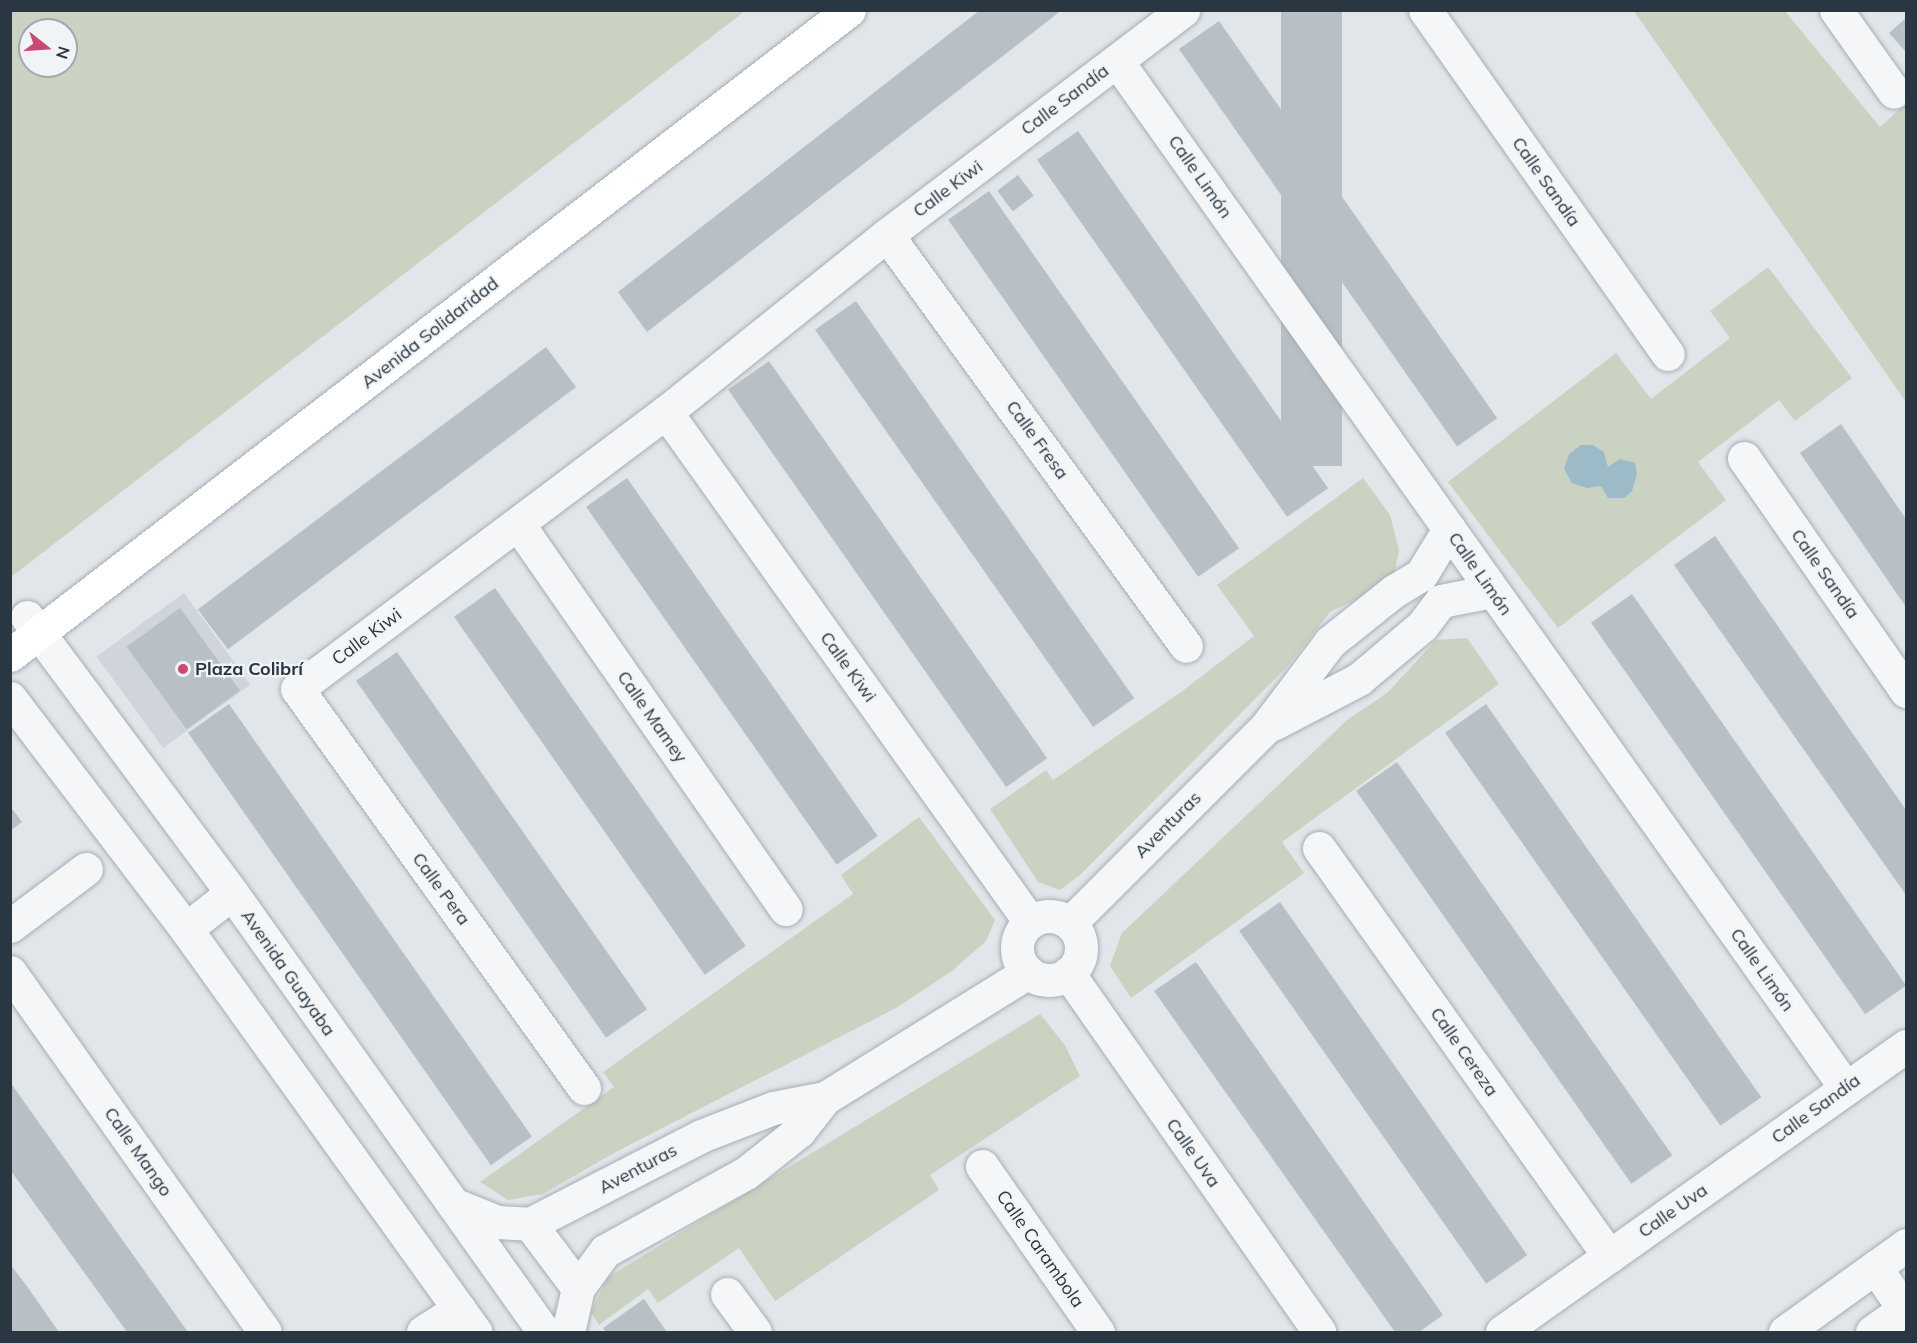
<!DOCTYPE html>
<html>
<head>
<meta charset="utf-8">
<style>
	body { margin:0 }
	#map { position:relative; width:1917px; height:1343px; overflow:hidden; background:#e1e6ea; font-family:Mulish,sans-serif }
	div>[style] { position:absolute }
	[style*='--x'] { left:calc(var(--x)*1px); top:calc(var(--y)*1px); width:calc(var(--w)*1px); rotate:calc(var(--a)*1deg) }
	.built>* { inset:0; background:#cfd5db; transform-origin:0 0 }
	.green>* { inset:0; background:#cad3c2 }
	.water>* { inset:0; background:#9dbac9 }
	.building>* { inset:0; background:#b8c0c6; transform-origin:0 0 }
	.roads { filter:drop-shadow(0 0 2px #a6aeb4) drop-shadow(0 0 2px #a6aeb4) }
	.minor>* { height:33px; margin:-16.5px; padding:0 16.5px; transform-origin:16.5px; border-radius:16.5px; background:#f4f6f8 }
	.minor>.ring { margin:-16.5px; padding:0; box-sizing:content-box; background:none; border:33px solid #f4f6f8; border-radius:50% }
	.tertiary>* { height:33px; margin:-16.5px; padding:0 16.5px; transform-origin:16.5px; border-radius:16.5px; background:#f4f6f8 }
	.secondary>* { height:33px; margin:-16.5px; padding:0 16.5px; transform-origin:16.5px; border-radius:16.5px; background:#fff }
	.dots>* { width:16px; height:16px; translate:-50% -50%; box-sizing:border-box; border:3px solid #f1f4f7; border-radius:50% }
	span { translate:-50% -50%; white-space:nowrap; text-align:center; line-height:1.15; -webkit-text-stroke:4.5px #f1f4f7; paint-order:stroke }
	.street-label { font-size:18px; color:#2a3641 }
	.poi-label { font-size:18px; color:#2a3641; font-weight:700 }
	.left { translate:0 -50%; text-align:left }
	.frame { position:absolute; inset:0; border:12px solid #2a3641; pointer-events:none }
	.north { position:absolute; left:18px; top:18px; width:60px; height:60px; box-sizing:border-box; background:#f1f4f7; border:2px solid #a1a8ae; border-radius:50%; rotate:107deg; font-size:16px; font-weight:700; line-height:24px; text-align:center; color:#2a3641 }
	.north::after { content:''; display:block; margin:auto; width:21px; height:27px; background:#cc4973; clip-path:polygon(50% 0,100% 100%,50% 72%,0 100%) }
</style>
</head>
<body>
<div id="map">
	<div class="built">
		<div style="left:184px;top:593px;width:113px;height:108px;rotate:54deg"></div>
	</div>
	<div class="green">
		<div style="clip-path:polygon(evenodd,11px 10px,745px 10px,745px 11px,11px 577px,11px 10px,30px 30px,66px 30px,66px 66px,30px 66px,30px 30px)"></div>
		<div style="clip-path:polygon(1634px 11px,1785px 11px,1880px 127px,1906px 103px,1906px 402px)"></div>
		<div style="clip-path:polygon(1768px 267px,1852px 378px,1795px 421px,1779px 400px,1698px 462px,1726px 500px,1558px 628px,1448px 482px,1616px 353px,1651px 399px,1730px 338px,1710px 311px)"></div>
		<div style="clip-path:polygon(1363px 478px,1390px 515px,1399px 550px,1393px 581px,1330px 612px,1288px 666px,1080px 875px,1060px 890px,1038px 882px,990px 809px,1046px 770px,1053px 780px,1181px 692px,1254px 636px,1217px 585px)"></div>
		<div style="clip-path:polygon(1467px 638px,1499px 684px,1282px 842px,1304px 873px,1131px 998px,1110px 966px,1122px 933px,1347px 720px,1387px 693px,1436px 640px)"></div>
		<div style="clip-path:polygon(919px 817px,995px 920px,986px 941px,952px 971px,896px 1008px,614px 1153px,543px 1194px,508px 1200px,480px 1182px,614px 1087px,603px 1072px,853px 894px,841px 875px)"></div>
		<div style="clip-path:polygon(1040px 1014px,1065px 1045px,1080px 1076px,930px 1175px,939px 1190px,775px 1301px,739px 1248px,658px 1303px,648px 1289px,599px 1325px,591px 1312px,608px 1277px)"></div>
	</div>
	<div class="water">
		<div style="clip-path:polygon(1581px 445px,1593px 445px,1604px 452px,1608px 467px,1620px 459px,1635px 463px,1637px 474px,1632px 491px,1624px 498px,1608px 498px,1601px 486px,1587px 488px,1572px 483px,1564px 469px,1569px 454px)"></div>
	</div>
	<div class="building">
		<div style="clip-path:polygon(980px 10px,1062px 10px,647px 332px,618px 292px)"></div>
		<div style="left:1281px;top:10px;width:61px;height:456px"></div>
		<div style="clip-path:polygon(1906px 18px,1906px 52px,1889px 33px)"></div>
		<div style="left:1219px;top:21px;width:485px;height:49px;rotate:55deg"></div>
		<div style="left:1078px;top:131px;width:436px;height:50px;rotate:55deg"></div>
		<div style="left:1018px;top:175px;width:26px;height:26px;rotate:53deg"></div>
		<div style="left:989px;top:191px;width:436px;height:50px;rotate:55deg"></div>
		<div style="left:856px;top:301px;width:485px;height:50px;rotate:55deg"></div>
		<div style="left:546px;top:347px;width:50px;height:436px;rotate:53deg"></div>
		<div style="left:769px;top:361px;width:485px;height:50px;rotate:55deg"></div>
		<div style="clip-path:polygon(1841px 424px,1906px 519px,1906px 607px,1800px 453px)"></div>
		<div style="left:627px;top:478px;width:437px;height:50px;rotate:55deg"></div>
		<div style="clip-path:polygon(1715px 536px,1906px 810px,1906px 895px,1674px 565px)"></div>
		<div style="left:495px;top:588px;width:437px;height:50px;rotate:55deg"></div>
		<div style="left:1632px;top:594px;width:478px;height:50px;rotate:55deg"></div>
		<div style="left:180px;top:608px;width:102px;height:66px;rotate:54deg"></div>
		<div style="left:397px;top:652px;width:436px;height:50px;rotate:55deg"></div>
		<div style="left:229px;top:704px;width:528px;height:50px;rotate:55deg"></div>
		<div style="left:1486px;top:704px;width:480px;height:50px;rotate:55deg"></div>
		<div style="left:1397px;top:762px;width:480px;height:50px;rotate:55deg"></div>
		<div style="clip-path:polygon(10px 806px,22px 822px,10px 831px)"></div>
		<div style="left:1280px;top:902px;width:431px;height:50px;rotate:55deg"></div>
		<div style="clip-path:polygon(1196px 962px,1443px 1315px,1419px 1332px,1395px 1332px,1154px 991px)"></div>
		<div style="clip-path:polygon(10px 1082px,84px 1186px,188px 1332px,127px 1332px,14px 1175px,10px 1170px)"></div>
		<div style="clip-path:polygon(10px 1264px,26px 1285px,59px 1332px,10px 1332px)"></div>
		<div style="clip-path:polygon(644px 1299px,667px 1332px,606px 1332px,603px 1328px)"></div>
	</div>
	<div class="roads">
		<div class="minor">
			<div style="--x:1425;--y:10;--w:421;--a:54.8"></div>
			<div style="--x:1836;--y:10;--w:100;--a:54.7"></div>
			<div style="--x:1117;--y:61;--w:1258;--a:54.64"></div>
			<div style="--x:887;--y:235;--w:508;--a:53.96"></div>
			<div style="--x:666;--y:412;--w:627;--a:54.48"></div>
			<div style="--x:1744;--y:458;--w:284;--a:55.2"></div>
			<div style="--x:518;--y:524;--w:469;--a:55.2"></div>
			<div style="--x:1273;--y:724;--w:97;--a:-27.6"></div>
			<div style="--x:1359;--y:679;--w:82;--a:-40.1"></div>
			<div style="--x:1422;--y:626;--w:31;--a:-53"></div>
			<div style="--x:1441;--y:601;--w:52;--a:-11.1"></div>
			<div style="--x:1319;--y:848;--w:501;--a:54.6"></div>
			<div class="ring" style="left:1017px;top:916px;width:31px;height:31px"></div>
			<div style="--x:1070;--y:923;--w:277;--a:-45"></div>
			<div style="--x:1266;--y:727;--w:106;--a:-53"></div>
			<div style="--x:1330;--y:642;--w:82;--a:-38.6"></div>
			<div style="--x:1394;--y:591;--w:31;--a:-31"></div>
			<div style="--x:1421;--y:575;--w:54;--a:-58.7"></div>
			<div style="--x:10;--y:926;--w:95;--a:-36.9"></div>
			<div style="--x:10;--y:972;--w:441;--a:54.7"></div>
			<div style="--x:1068;--y:973;--w:438;--a:55"></div>
			<div style="--x:584;--y:1088;--w:491;--a:-125.7"></div>
			<div style="--x:297;--y:689;--w:461;--a:-36.9"></div>
			<div style="--x:666;--y:412;--w:283;--a:-38.7"></div>
			<div style="--x:887;--y:235;--w:372;--a:-37.2"></div>
			<div style="--x:982;--y:1166;--w:203;--a:55.1"></div>
			<div style="--x:453;--y:1204;--w:48;--a:22.2"></div>
			<div style="--x:497;--y:1222;--w:33;--a:3"></div>
			<div style="--x:530;--y:1224;--w:192;--a:-27.2"></div>
			<div style="--x:701;--y:1136;--w:77;--a:-21.3"></div>
			<div style="--x:773;--y:1108;--w:53;--a:-10.9"></div>
			<div style="--x:530;--y:1224;--w:80;--a:53.1"></div>
			<div style="--x:1875;--y:1267;--w:55;--a:55.4"></div>
			<div style="--x:727;--y:1294;--w:47;--a:53.6"></div>
			<div style="--x:423;--y:1332;--w:43;--a:-32.6"></div>
			<div style="--x:568;--y:1332;--w:45;--a:-77.2"></div>
			<div style="--x:578;--y:1288;--w:46;--a:-53.9"></div>
			<div style="--x:605;--y:1251;--w:161;--a:-29"></div>
			<div style="--x:746;--y:1173;--w:68;--a:-38.4"></div>
			<div style="--x:799;--y:1131;--w:42;--a:-51.8"></div>
			<div style="--x:825;--y:1098;--w:239;--a:-31.8"></div>
			<div style="--x:1502;--y:1332;--w:495;--a:-35.3"></div>
		</div>
		<div class="tertiary">
			<div style="--x:27;--y:617;--w:344;--a:53.4"></div>
			<div style="--x:232;--y:893;--w:539;--a:54.6"></div>
			<div style="--x:10;--y:698;--w:290;--a:52.7"></div>
			<div style="--x:186;--y:929;--w:496;--a:54.3"></div>
			<div style="--x:186;--y:929;--w:58;--a:-38"></div>
			<div style="--x:1785;--y:1332;--w:149;--a:-35.7"></div>
			<div style="--x:1872;--y:1332;--w:42;--a:-35.2"></div>
		</div>
		<div class="secondary">
			<div style="--x:10;--y:655;--w:1058;--a:-37.55"></div>
		</div>
	</div>
	<div class="dots">
		<div style="left:183px;top:669px;background:#cc4973"></div>
	</div>
	<div class="street-label">
		<span style="left:1065px;top:100px;rotate:-37deg">Calle Sandía</span>
		<span style="left:1200px;top:177px;rotate:55deg">Calle Limón</span>
		<span style="left:1546px;top:182px;rotate:55deg">Calle Sandía</span>
		<span style="left:948px;top:189px;rotate:-37deg">Calle Kiwi</span>
		<span style="left:430px;top:333px;rotate:-38deg">Avenida Solidaridad</span>
		<span style="left:1037px;top:440px;rotate:54deg">Calle Fresa</span>
		<span style="left:1480px;top:574px;rotate:55deg">Calle Limón</span>
		<span style="left:1825px;top:574px;rotate:55deg">Calle Sandía</span>
		<span style="left:367px;top:637px;rotate:-37deg">Calle Kiwi</span>
		<span style="left:848px;top:667px;rotate:54deg">Calle Kiwi</span>
		<span style="left:652px;top:717px;rotate:55deg">Calle Mamey</span>
		<span style="left:1168px;top:825px;rotate:-45deg">Aventuras</span>
		<span style="left:441px;top:889px;rotate:54deg">Calle Pera</span>
		<span style="left:1762px;top:970px;rotate:55deg">Calle Limón</span>
		<span style="left:288px;top:973px;rotate:55deg">Avenida Guayaba</span>
		<span style="left:1464px;top:1052px;rotate:55deg">Calle Cereza</span>
		<span style="left:1816px;top:1109px;rotate:-36deg">Calle Sandía</span>
		<span style="left:138px;top:1152px;rotate:55deg">Calle Mango</span>
		<span style="left:1193px;top:1153px;rotate:55deg">Calle Uva</span>
		<span style="left:638px;top:1169px;rotate:-28deg">Aventuras</span>
		<span style="left:1673px;top:1211px;rotate:-35deg">Calle Uva</span>
		<span style="left:1040px;top:1249px;rotate:55deg">Calle Carambola</span>
	</div>
	<div class="poi-label">
		<span class="left" style="left:195px;top:669px">Plaza Colibrí</span>
	</div>
	<div class="frame"></div>
	<div class="north">N</div>
</div>
</body>
</html>
